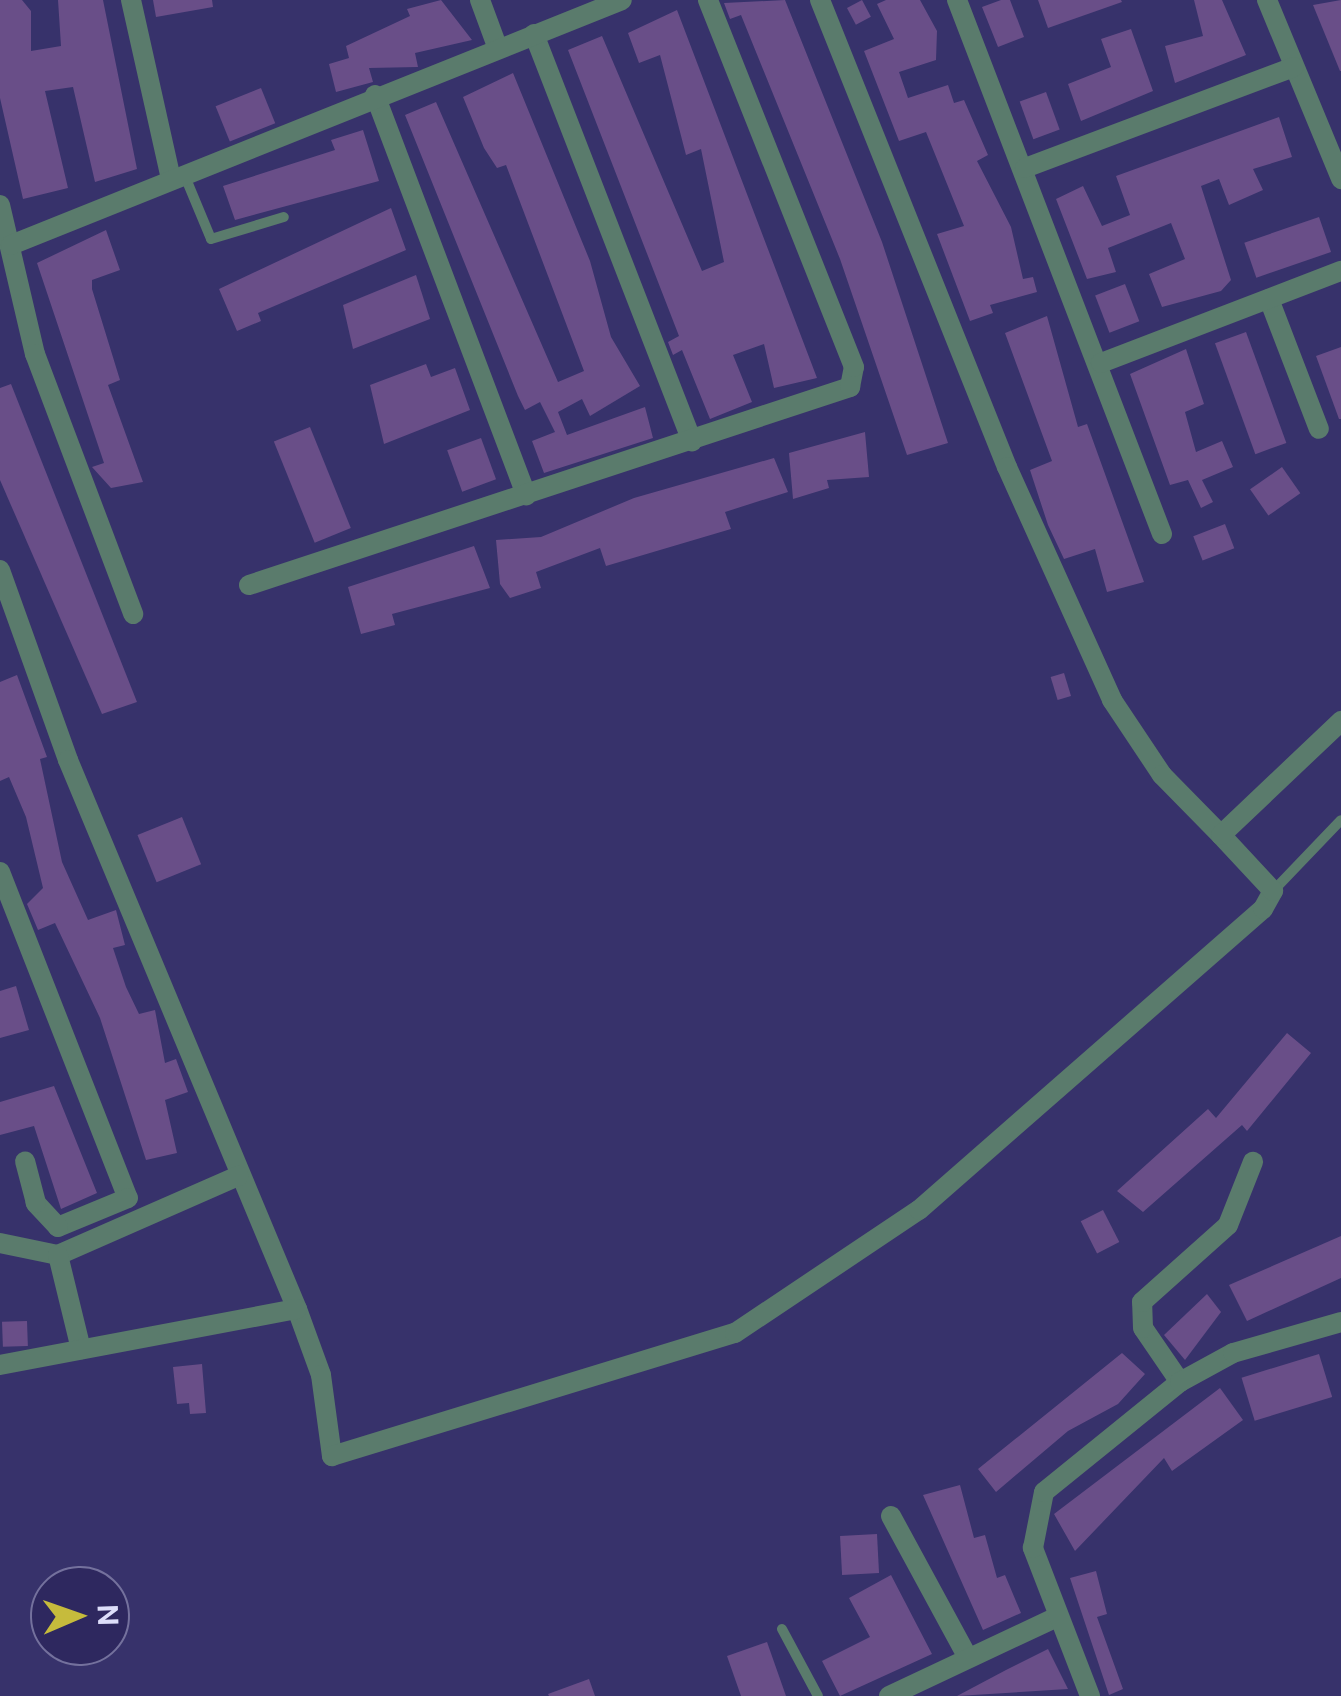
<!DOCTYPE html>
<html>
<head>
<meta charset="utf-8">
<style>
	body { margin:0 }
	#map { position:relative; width:1341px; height:1696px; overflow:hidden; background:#37326b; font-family:"Public Sans",sans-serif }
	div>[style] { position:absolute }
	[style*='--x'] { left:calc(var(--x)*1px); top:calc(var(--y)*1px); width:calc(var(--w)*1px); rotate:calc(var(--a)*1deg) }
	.building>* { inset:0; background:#694e88; transform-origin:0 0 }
	.lane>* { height:10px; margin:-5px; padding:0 5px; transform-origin:5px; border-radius:5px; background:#5a7b6c }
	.street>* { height:20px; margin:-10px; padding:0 10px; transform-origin:10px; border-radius:10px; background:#5a7b6c }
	span { translate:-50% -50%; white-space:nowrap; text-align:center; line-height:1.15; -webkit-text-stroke:10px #2e285f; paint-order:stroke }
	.north { position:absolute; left:30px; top:1566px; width:100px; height:100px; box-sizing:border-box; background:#2e285f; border:2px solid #74719d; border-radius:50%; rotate:88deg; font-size:28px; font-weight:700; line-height:40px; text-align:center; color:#dddefa }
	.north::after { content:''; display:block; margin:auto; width:35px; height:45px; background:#c6bb3c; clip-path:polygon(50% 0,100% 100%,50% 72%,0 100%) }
</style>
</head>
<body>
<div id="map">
	<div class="building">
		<div style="clip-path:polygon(0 0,22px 0,31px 11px,31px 51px,61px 46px,58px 0,103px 0,137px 169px,95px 182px,73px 87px,45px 91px,68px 188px,23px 199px,0 98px)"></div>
		<div style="clip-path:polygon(153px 0,212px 0,213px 7px,156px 17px)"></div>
		<div style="clip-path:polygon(441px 0,472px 40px,415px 53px,418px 67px,369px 68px,373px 82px,336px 92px,329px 64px,349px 58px,346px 46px,410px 16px,407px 9px)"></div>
		<div style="clip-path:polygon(785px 0,882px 242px,948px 443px,907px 455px,840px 259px,741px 15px,730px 19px,724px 3px)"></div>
		<div style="left:862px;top:0;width:19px;height:17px;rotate:62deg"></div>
		<div style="clip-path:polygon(886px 0,920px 0,937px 31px,936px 60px,899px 72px,908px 98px,948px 85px,954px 103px,964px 100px,988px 155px,977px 161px,1011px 227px,1023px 279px,1033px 277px,1037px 292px,990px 305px,993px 313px,970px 321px,937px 234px,964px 226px,926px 132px,899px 141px,864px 51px,894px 39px,877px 4px)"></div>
		<div style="clip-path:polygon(1001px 0,1010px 0,1024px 37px,998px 47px,982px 7px)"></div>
		<div style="clip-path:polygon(1038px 0,1121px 0,1122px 2px,1048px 28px)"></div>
		<div style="clip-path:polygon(1194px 0,1222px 0,1246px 55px,1175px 83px,1165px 46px,1203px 36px)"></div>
		<div style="clip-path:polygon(1341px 0,1341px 71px,1340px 71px,1313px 5px)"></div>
		<div style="clip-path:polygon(677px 10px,817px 378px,774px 388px,764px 344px,733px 355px,752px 402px,710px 419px,682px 350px,673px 355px,668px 342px,679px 336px,568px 50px,602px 36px,702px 271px,724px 262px,701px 149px,686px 155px,660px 55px,639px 63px,628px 33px)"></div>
		<div style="clip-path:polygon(1131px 29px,1153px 91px,1081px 121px,1068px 84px,1111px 67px,1101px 39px)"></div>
		<div style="clip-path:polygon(513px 73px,590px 261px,611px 337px,640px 386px,590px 416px,582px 399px,558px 412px,567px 435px,645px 407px,653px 438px,544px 473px,532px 441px,555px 432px,540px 402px,525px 410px,518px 396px,405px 115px,436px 102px,558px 382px,584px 371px,506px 165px,497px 168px,484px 148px,463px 97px)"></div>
		<div style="left:261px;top:88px;width:38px;height:49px;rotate:68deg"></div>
		<div style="left:1046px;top:92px;width:40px;height:28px;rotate:70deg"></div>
		<div style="clip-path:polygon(1279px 117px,1292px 157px,1253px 169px,1263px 190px,1229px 205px,1219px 179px,1201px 186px,1231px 280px,1221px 291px,1162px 307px,1149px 274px,1185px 259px,1171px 223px,1108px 248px,1116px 272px,1087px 279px,1056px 199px,1083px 186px,1102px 226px,1130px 215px,1116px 176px)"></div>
		<div style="clip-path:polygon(363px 130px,379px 181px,235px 220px,223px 186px,335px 150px,331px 140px)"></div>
		<div style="clip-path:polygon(391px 208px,406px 250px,258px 313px,261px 321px,237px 331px,219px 289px)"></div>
		<div style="left:1319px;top:217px;width:37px;height:79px;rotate:71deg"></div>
		<div style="clip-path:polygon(106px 230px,120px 270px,92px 280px,92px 289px,120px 380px,108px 385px,143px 482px,111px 488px,92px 467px,104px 463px,37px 263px)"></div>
		<div style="clip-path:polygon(416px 275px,430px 319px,353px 349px,343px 305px)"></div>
		<div style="left:1125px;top:284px;width:40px;height:32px;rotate:69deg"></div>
		<div style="clip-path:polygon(1047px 316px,1078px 427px,1087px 424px,1144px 582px,1107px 592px,1095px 549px,1064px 559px,1048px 525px,1030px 470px,1052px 461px,1005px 333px)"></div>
		<div style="left:1246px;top:332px;width:118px;height:33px;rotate:70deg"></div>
		<div style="clip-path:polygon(1341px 347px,1341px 419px,1339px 419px,1316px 356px)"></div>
		<div style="clip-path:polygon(1186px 349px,1204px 404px,1185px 412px,1196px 452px,1222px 441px,1233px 467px,1202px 480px,1213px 502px,1201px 508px,1188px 480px,1170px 485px,1130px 374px)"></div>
		<div style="clip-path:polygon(426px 364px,431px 377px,455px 368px,470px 410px,384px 444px,370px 385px)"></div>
		<div style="clip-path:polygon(11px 384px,137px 702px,102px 714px,0 480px,0 388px)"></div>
		<div style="left:310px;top:427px;width:109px;height:39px;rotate:68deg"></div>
		<div style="clip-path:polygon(865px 432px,869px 477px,827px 480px,829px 488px,793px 499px,789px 453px)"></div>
		<div style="left:481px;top:438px;width:44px;height:36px;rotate:70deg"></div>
		<div style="clip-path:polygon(774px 458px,788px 492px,725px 512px,731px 529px,606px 566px,600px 548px,536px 572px,541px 588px,510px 598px,500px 584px,496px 540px,541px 537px,634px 498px)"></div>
		<div style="left:1282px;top:467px;width:32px;height:39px;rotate:55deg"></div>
		<div style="left:1225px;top:524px;width:26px;height:34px;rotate:69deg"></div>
		<div style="clip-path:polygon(474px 546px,490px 588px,392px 614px,395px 625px,361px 634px,348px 587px)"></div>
		<div style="left:1064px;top:673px;width:24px;height:14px;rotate:73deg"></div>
		<div style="clip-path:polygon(17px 675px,47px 757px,40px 759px,62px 862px,88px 920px,116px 910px,125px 945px,113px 948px,126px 987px,139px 1014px,155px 1010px,165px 1063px,176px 1059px,188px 1092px,165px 1100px,177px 1153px,146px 1160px,100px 1018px,55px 923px,38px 930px,27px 904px,43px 888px,26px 817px,9px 777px,0 781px,0 682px)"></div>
		<div style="left:182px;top:817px;width:51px;height:48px;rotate:68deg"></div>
		<div style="clip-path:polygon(16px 986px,29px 1030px,0 1038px,0 991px)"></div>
		<div style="clip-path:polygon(1287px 1033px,1311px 1053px,1247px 1131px,1242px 1125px,1143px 1212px,1117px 1191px,1208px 1109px,1216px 1118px)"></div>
		<div style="clip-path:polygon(54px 1086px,97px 1193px,61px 1209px,34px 1126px,0 1135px,0 1102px)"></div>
		<div style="left:1103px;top:1210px;width:36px;height:25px;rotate:63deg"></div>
		<div style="clip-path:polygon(1341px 1236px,1341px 1278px,1247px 1321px,1229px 1285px)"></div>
		<div style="clip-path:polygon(1207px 1294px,1221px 1312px,1185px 1360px,1164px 1335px)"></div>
		<div style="left:27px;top:1321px;width:25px;height:25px;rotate:88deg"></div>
		<div style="clip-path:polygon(1122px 1353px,1145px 1374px,1118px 1404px,1068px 1431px,996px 1492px,978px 1469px)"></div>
		<div style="left:1319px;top:1354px;width:45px;height:81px;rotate:73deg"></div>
		<div style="clip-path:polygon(202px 1364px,206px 1413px,190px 1414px,189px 1403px,177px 1404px,173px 1367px)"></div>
		<div style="clip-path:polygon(1220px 1388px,1243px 1420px,1172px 1471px,1164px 1458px,1075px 1551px,1054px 1514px)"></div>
		<div style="clip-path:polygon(960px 1485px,974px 1538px,985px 1535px,997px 1578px,1005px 1575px,1021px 1613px,983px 1630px,923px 1495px)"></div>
		<div style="left:877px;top:1534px;width:39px;height:37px;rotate:87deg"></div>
		<div style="clip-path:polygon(1096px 1571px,1107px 1614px,1097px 1617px,1123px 1689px,1109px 1695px,1070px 1578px)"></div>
		<div style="clip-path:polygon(891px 1575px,932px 1654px,840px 1696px,822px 1661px,870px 1637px,849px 1598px)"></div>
		<div style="clip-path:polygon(767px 1642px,786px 1696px,741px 1696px,727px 1656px)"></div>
		<div style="clip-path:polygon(1048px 1649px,1068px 1689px,957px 1696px,1006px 1670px)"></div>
		<div style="clip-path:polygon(589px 1679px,595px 1696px,549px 1696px,548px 1694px)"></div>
	</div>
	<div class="lane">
		<div style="--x:184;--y:174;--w:70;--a:67.4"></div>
		<div style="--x:211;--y:239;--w:76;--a:-16.8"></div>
		<div style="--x:1273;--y:891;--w:98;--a:-46.2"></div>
		<div style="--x:782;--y:1629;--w:76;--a:61.8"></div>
	</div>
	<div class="street">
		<div style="--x:131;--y:0;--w:183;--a:77.4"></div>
		<div style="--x:480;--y:0;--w:52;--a:69.8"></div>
		<div style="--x:820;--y:0;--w:503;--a:68.18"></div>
		<div style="--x:1007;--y:467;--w:256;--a:65.7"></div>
		<div style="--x:1112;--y:700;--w:90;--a:56.3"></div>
		<div style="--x:1162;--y:775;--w:84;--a:45.5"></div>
		<div style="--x:957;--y:0;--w:572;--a:69"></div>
		<div style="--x:1267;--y:0;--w:194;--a:67.5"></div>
		<div style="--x:534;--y:34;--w:437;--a:68.8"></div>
		<div style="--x:375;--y:95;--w:428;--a:69.3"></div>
		<div style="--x:1025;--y:168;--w:287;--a:-20.6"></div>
		<div style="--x:0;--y:205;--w:153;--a:76.8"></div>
		<div style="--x:35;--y:354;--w:278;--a:69.3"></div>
		<div style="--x:11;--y:245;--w:658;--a:-21.85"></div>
		<div style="--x:1269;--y:299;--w:139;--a:69"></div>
		<div style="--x:1101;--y:363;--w:257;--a:-21"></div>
		<div style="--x:0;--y:570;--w:202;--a:70.3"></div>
		<div style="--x:68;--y:760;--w:595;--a:67.36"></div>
		<div style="--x:297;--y:1309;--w:70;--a:70"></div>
		<div style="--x:321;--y:1375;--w:82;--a:82.3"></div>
		<div style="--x:332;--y:1456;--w:421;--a:-17"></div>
		<div style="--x:735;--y:1333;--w:221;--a:-33.8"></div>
		<div style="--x:919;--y:1210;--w:457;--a:-41.2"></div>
		<div style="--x:1263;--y:909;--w:21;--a:-61"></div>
		<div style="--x:1273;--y:891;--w:76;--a:-132.9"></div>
		<div style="--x:1221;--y:835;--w:166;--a:-43.5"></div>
		<div style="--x:249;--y:585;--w:633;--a:-18.23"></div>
		<div style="--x:850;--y:387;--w:20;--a:-79"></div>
		<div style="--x:854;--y:367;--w:395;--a:-111.7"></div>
		<div style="--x:0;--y:872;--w:350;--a:68.6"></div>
		<div style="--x:128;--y:1198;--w:76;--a:157.5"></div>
		<div style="--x:58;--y:1227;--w:33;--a:-133"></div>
		<div style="--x:36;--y:1203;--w:43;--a:-104.7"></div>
		<div style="--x:0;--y:1243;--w:59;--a:11.7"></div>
		<div style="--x:58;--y:1255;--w:197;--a:-23.7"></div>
		<div style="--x:58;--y:1255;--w:97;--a:76.3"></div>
		<div style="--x:0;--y:1365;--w:302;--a:-10.7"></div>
		<div style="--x:1180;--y:1382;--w:65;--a:-124.4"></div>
		<div style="--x:1143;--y:1328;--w:26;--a:-92"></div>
		<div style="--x:1142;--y:1302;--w:115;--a:-41.8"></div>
		<div style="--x:1228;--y:1225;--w:68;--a:-68.4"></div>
		<div style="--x:891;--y:1516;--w:159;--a:61.5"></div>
		<div style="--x:889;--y:1696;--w:183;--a:-25.2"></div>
		<div style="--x:1090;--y:1696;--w:159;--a:-111.1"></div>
		<div style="--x:1033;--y:1548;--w:57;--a:-78.9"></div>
		<div style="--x:1044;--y:1492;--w:175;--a:-39"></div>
		<div style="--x:1180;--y:1382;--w:60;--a:-28.7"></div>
		<div style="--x:1233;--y:1353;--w:112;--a:-16"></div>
	</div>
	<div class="north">N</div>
</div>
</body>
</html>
